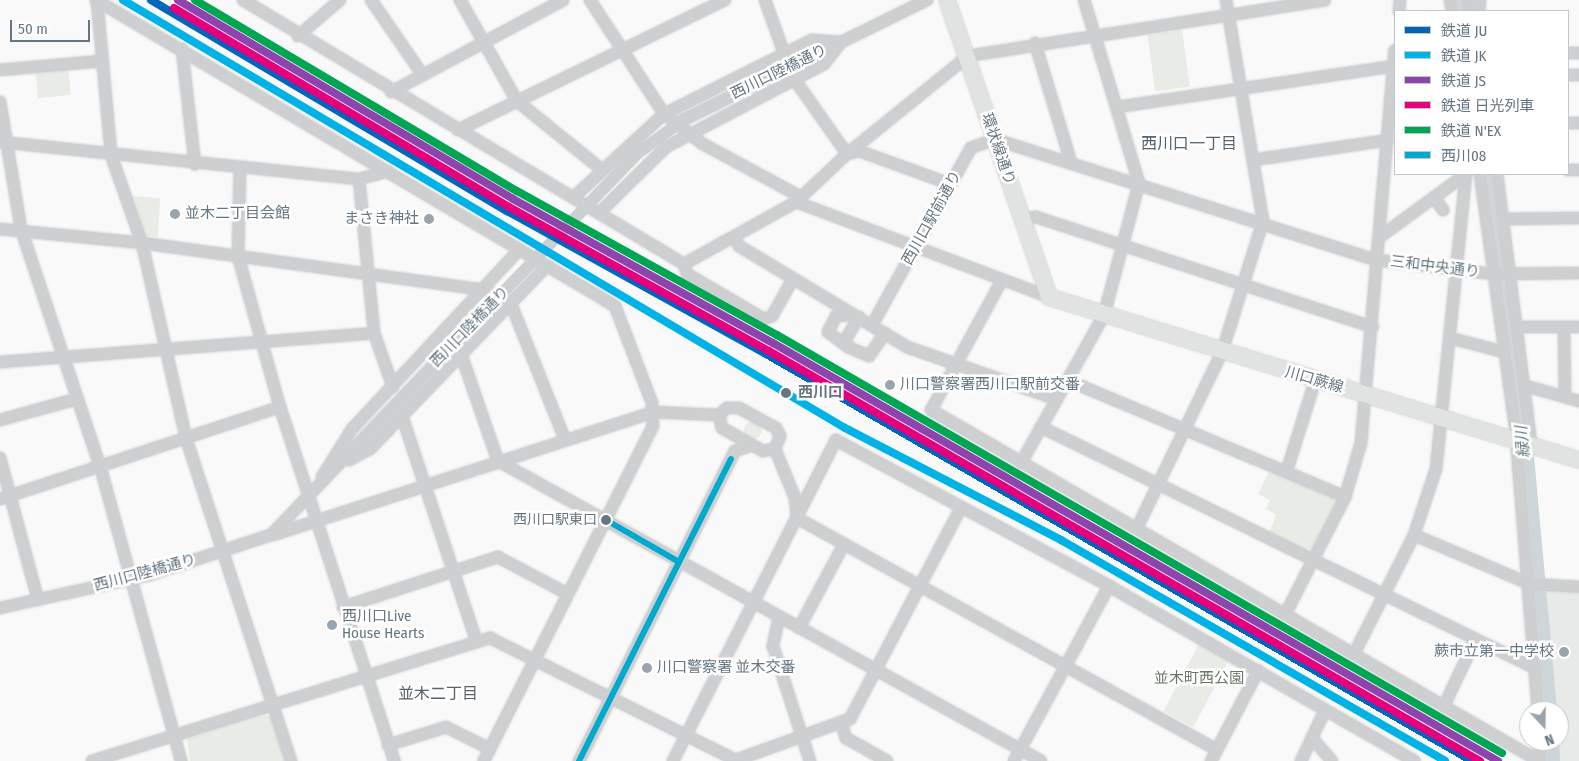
<!DOCTYPE html>
<html>
<head>
<meta charset="utf-8">
<style>
	body { margin:0 }
	#map { position:relative; width:1579px; height:761px; overflow:hidden; background:#f9f9f9; font-family:"Fira Sans Condensed","Noto Sans JP",sans-serif }
	div>[style] { position:absolute }
	[style*='--x'] { left:calc(var(--x)*1px); top:calc(var(--y)*1px); width:calc(var(--w)*1px); rotate:calc(var(--a)*1deg) }
	.built>* { inset:0; background:#e8e9e9 }
	.green>* { inset:0; background:#e8ebe6; transform-origin:0 0 }
	.round { border-radius:50% }
	.river>* { height:19px; margin:-9.5px; padding:0 9.5px; transform-origin:9.5px; border-radius:9.5px; background:#ced6d9 }
	.roads { filter:drop-shadow(0 0 1px #d5d6d7) drop-shadow(0 0 1px #d5d6d7) }
	.minor>* { height:12px; margin:-6px; padding:0 6px; transform-origin:6px; border-radius:6px; background:#cecfd0 }
	.major>* { height:16px; margin:-8px; padding:0 8px; transform-origin:8px; border-radius:8px; background:#e1e2e2 }
	.minor-bridge>* { height:12px; margin:-6px; padding:0 6px; transform-origin:6px; border-radius:6px; background:#cecfd0 }
	.bus-1>* { height:6px; margin:-3px; padding:0 3px; transform-origin:3px; border-radius:3px; background:#00a9ce }
	.rail-1>* { height:8px; margin:-4px; padding:0 4px; transform-origin:4px; border-radius:4px; background:#0065bd }
	.rail-2>* { height:8px; margin:-4px; padding:0 4px; transform-origin:4px; border-radius:4px; background:#00b2e5 }
	.rail-3>* { height:8px; margin:-4px; padding:0 4px; transform-origin:4px; border-radius:4px; background:#8e44ad }
	.rail-4>* { height:8px; margin:-4px; padding:0 4px; transform-origin:4px; border-radius:4px; background:#e5007d }
	.rail-5>* { height:8px; margin:-4px; padding:0 4px; transform-origin:4px; border-radius:4px; background:#00a651 }
	.dots>* { width:14px; height:14px; translate:-50% -50%; box-sizing:border-box; border:2px solid #fff; border-radius:50% }
	span { translate:-50% -50%; white-space:nowrap; text-align:center; line-height:1.15; -webkit-text-stroke:5px #fff; paint-order:stroke }
	.bus-label { font-size:14px; color:#657683 }
	.right { translate:-100% -50%; text-align:right }
	.street-label { font-size:15px; color:#657683 }
	.poi-label { font-size:15px; color:#657683 }
	.left { translate:0 -50%; text-align:left }
	.stop-label { font-size:15px; color:#657683; font-weight:700 }
	.park-label { font-size:15px; color:#687a64 }
	.neighbourhood-label { font-size:16px; color:#57646e }
	.water-label { font-size:16px; color:#60757c; font-style:italic }
	.legend { position:absolute; left:1394px; top:10px; width:175px; height:165px; box-sizing:border-box; background:#fff; border:1px solid #c1c8cd; margin:0; padding:6px 9px; list-style:none; font-size:15px; color:#657683 }
	.legend li { display:flex; align-items:center; gap:10px; height:25px }
	.legend b { width:25px; border:1px solid #c1c8cd }
	.north { position:absolute; left:1519px; top:701px; width:50px; height:50px; box-sizing:border-box; background:#fff; border:1px solid #c1c8cd; border-radius:50%; rotate:159deg; font-size:14px; font-weight:700; line-height:20px; text-align:center; color:#657683 }
	.north::after { content:''; display:block; margin:auto; width:18px; height:22px; background:#99a4ac; clip-path:polygon(50% 0,100% 100%,50% 72%,0 100%) }
	.scale { position:absolute; left:10px; top:20px; width:80px; height:22px; box-sizing:border-box; border:2px solid #657683; border-top:0; padding-left:6px; font-size:15px; line-height:18px; white-space:nowrap; color:#657683; -webkit-text-stroke:4px #fff; paint-order:stroke }
</style>
</head>
<body>
<div id="map">
	<div class="built">
		<div style="clip-path:polygon(1544px 590px,1579px 594px,1579px 761px,1556px 761px,1559px 711px,1553px 711px)"></div>
	</div>
	<div class="green">
		<div style="left:1182px;top:30px;width:57px;height:35px;rotate:82deg"></div>
		<div style="left:68px;top:67px;width:28px;height:33px;rotate:84deg"></div>
		<div style="clip-path:polygon(133px 196px,160px 198px,158px 237px,146px 236px)"></div>
		<div class="round" style="left:744px;top:421px;width:18px;height:18px"></div>
		<div style="clip-path:polygon(1270px 470px,1334px 495px,1337px 502px,1313px 548px,1306px 550px,1269px 533px,1276px 515px,1266px 509px,1270px 500px,1258px 494px)"></div>
		<div style="left:1199px;top:644px;width:34px;height:76px;rotate:28deg"></div>
		<div style="clip-path:polygon(265px 715px,271px 718px,284px 761px,190px 761px,187px 739px)"></div>
	</div>
	<div class="river">
		<div style="--x:1460;--y:0;--w:11;--a:80"></div>
		<div style="--x:1488;--y:174;--w:251;--a:82.5"></div>
		<div style="--x:1521;--y:423;--w:289;--a:84.8"></div>
		<div style="--x:1549;--y:741;--w:20;--a:87"></div>
	</div>
	<div class="roads">
		<div class="minor">
			<div style="--x:96;--y:0;--w:602;--a:30.52"></div>
			<div style="--x:615;--y:306;--w:104;--a:69.1"></div>
			<div style="--x:652;--y:403;--w:23;--a:88"></div>
			<div style="--x:653;--y:426;--w:375;--a:116.8"></div>
			<div style="--x:97;--y:0;--w:156;--a:84.8"></div>
			<div style="--x:111;--y:155;--w:93;--a:70.6"></div>
			<div style="--x:142;--y:243;--w:200;--a:77.3"></div>
			<div style="--x:186;--y:438;--w:340;--a:72"></div>
			<div style="--x:243;--y:0;--w:514;--a:30.91"></div>
			<div style="--x:684;--y:264;--w:128;--a:-29"></div>
			<div style="--x:371;--y:0;--w:90;--a:55.4"></div>
			<div style="--x:460;--y:0;--w:116;--a:60.6"></div>
			<div style="--x:517;--y:101;--w:108;--a:39"></div>
			<div style="--x:590;--y:0;--w:136;--a:57"></div>
			<div style="--x:664;--y:114;--w:49;--a:37.6"></div>
			<div style="--x:703;--y:144;--w:111;--a:28.4"></div>
			<div style="--x:765;--y:0;--w:56;--a:70.3"></div>
			<div style="--x:1450;--y:0;--w:11;--a:80"></div>
			<div style="--x:1467;--y:0;--w:11;--a:80"></div>
			<div style="--x:1399;--y:11;--w:11;--a:-85"></div>
			<div style="--x:1479;--y:11;--w:11;--a:-85"></div>
			<div style="--x:298;--y:36;--w:55;--a:-40.6"></div>
			<div style="--x:1035;--y:43;--w:121;--a:73.2"></div>
			<div style="--x:182;--y:49;--w:116;--a:83.6"></div>
			<div style="--x:1568;--y:53;--w:11;--a:0"></div>
			<div style="--x:0;--y:70;--w:102;--a:-5"></div>
			<div style="--x:1568;--y:75;--w:11;--a:0"></div>
			<div style="--x:795;--y:80;--w:90;--a:54.9"></div>
			<div style="--x:847;--y:154;--w:12;--a:-14"></div>
			<div style="--x:859;--y:151;--w:97;--a:19.9"></div>
			<div style="--x:391;--y:92;--w:195;--a:-28.1"></div>
			<div style="--x:0;--y:102;--w:129;--a:80.6"></div>
			<div style="--x:21;--y:229;--w:250;--a:71.6"></div>
			<div style="--x:100;--y:466;--w:306;--a:74.6"></div>
			<div style="--x:1117;--y:107;--w:280;--a:-8.4"></div>
			<div style="--x:683;--y:120;--w:272;--a:-26.2"></div>
			<div style="--x:1568;--y:123;--w:11;--a:0"></div>
			<div style="--x:458;--y:130;--w:297;--a:-26"></div>
			<div style="--x:0;--y:142;--w:361;--a:5.9"></div>
			<div style="--x:359;--y:179;--w:30;--a:-15"></div>
			<div style="--x:1253;--y:160;--w:136;--a:-8.4"></div>
			<div style="--x:240;--y:168;--w:88;--a:91.3"></div>
			<div style="--x:238;--y:256;--w:157;--a:74.5"></div>
			<div style="--x:280;--y:407;--w:372;--a:72.1"></div>
			<div style="--x:1568;--y:170;--w:11;--a:0"></div>
			<div style="--x:1480;--y:174;--w:253;--a:82.1"></div>
			<div style="--x:1515;--y:425;--w:287;--a:85.4"></div>
			<div style="--x:1497;--y:174;--w:273;--a:82.8"></div>
			<div style="--x:359;--y:179;--w:155;--a:84.4"></div>
			<div style="--x:374;--y:333;--w:57;--a:70.6"></div>
			<div style="--x:574;--y:197;--w:122;--a:-42.7"></div>
			<div style="--x:664;--y:114;--w:165;--a:-26.6"></div>
			<div style="--x:812;--y:40;--w:29;--a:4"></div>
			<div style="--x:1434;--y:197;--w:16;--a:55"></div>
			<div style="--x:600;--y:212;--w:93;--a:-44.6"></div>
			<div style="--x:666;--y:147;--w:178;--a:-27.7"></div>
			<div style="--x:824;--y:64;--w:28;--a:-52"></div>
			<div style="--x:1022;--y:219;--w:14;--a:-8"></div>
			<div style="--x:1036;--y:217;--w:354;--a:18.1"></div>
			<div style="--x:1504;--y:219;--w:75;--a:-0.8"></div>
			<div style="--x:0;--y:229;--w:143;--a:5.6"></div>
			<div style="--x:142;--y:243;--w:347;--a:7.8"></div>
			<div style="--x:486;--y:290;--w:29;--a:29"></div>
			<div style="--x:511;--y:304;--w:146;--a:68.3"></div>
			<div style="--x:1381;--y:236;--w:105;--a:-36.1"></div>
			<div style="--x:734;--y:237;--w:10;--a:61"></div>
			<div style="--x:739;--y:246;--w:196;--a:31"></div>
			<div style="--x:907;--y:347;--w:158;--a:19.2"></div>
			<div style="--x:684;--y:264;--w:10;--a:73"></div>
			<div style="--x:687;--y:274;--w:89;--a:30.3"></div>
			<div style="--x:764;--y:319;--w:9;--a:-21"></div>
			<div style="--x:772;--y:316;--w:43;--a:-60.4"></div>
			<div style="--x:1002;--y:280;--w:148;--a:118.6"></div>
			<div style="--x:931;--y:410;--w:702;--a:30"></div>
			<div style="--x:1049;--y:297;--w:270;--a:-159.4"></div>
			<div style="--x:796;--y:202;--w:70;--a:-43.3"></div>
			<div style="--x:847;--y:154;--w:156;--a:-39"></div>
			<div style="--x:968;--y:56;--w:361;--a:-8.9"></div>
			<div style="--x:859;--y:317;--w:26;--a:121"></div>
			<div style="--x:846;--y:339;--w:8;--a:76"></div>
			<div style="--x:848;--y:347;--w:23;--a:23"></div>
			<div style="--x:869;--y:356;--w:28;--a:-55"></div>
			<div style="--x:872;--y:325;--w:203;--a:-60.8"></div>
			<div style="--x:971;--y:148;--w:25;--a:-21"></div>
			<div style="--x:994;--y:139;--w:401;--a:17.6"></div>
			<div style="--x:1376;--y:260;--w:119;--a:6.8"></div>
			<div style="--x:1494;--y:274;--w:85;--a:-0.7"></div>
			<div style="--x:1518;--y:327;--w:61;--a:0"></div>
			<div style="--x:1564;--y:327;--w:70;--a:89.2"></div>
			<div style="--x:1450;--y:338;--w:56;--a:14.5"></div>
			<div style="--x:848;--y:347;--w:25;--a:-143"></div>
			<div style="--x:828;--y:332;--w:18;--a:-63"></div>
			<div style="--x:836;--y:316;--w:17;--a:-3"></div>
			<div style="--x:462;--y:357;--w:110;--a:70.9"></div>
			<div style="--x:498;--y:461;--w:620;--a:28.92"></div>
			<div style="--x:0;--y:362;--w:375;--a:-4.4"></div>
			<div style="--x:1067;--y:380;--w:302;--a:22.8"></div>
			<div style="--x:1526;--y:386;--w:55;--a:15.8"></div>
			<div style="--x:727;--y:408;--w:12;--a:0"></div>
			<div style="--x:739;--y:408;--w:42;--a:28.4"></div>
			<div style="--x:776;--y:428;--w:9;--a:63"></div>
			<div style="--x:780;--y:436;--w:14;--a:111"></div>
			<div style="--x:775;--y:449;--w:12;--a:171"></div>
			<div style="--x:763;--y:451;--w:47;--a:-150.7"></div>
			<div style="--x:722;--y:428;--w:13;--a:-103"></div>
			<div style="--x:719;--y:415;--w:11;--a:-41"></div>
			<div style="--x:402;--y:416;--w:236;--a:71.7"></div>
			<div style="--x:0;--y:420;--w:80;--a:-15.3"></div>
			<div style="--x:1041;--y:427;--w:552;--a:26.01"></div>
			<div style="--x:775;--y:449;--w:53;--a:67.8"></div>
			<div style="--x:795;--y:498;--w:20;--a:84"></div>
			<div style="--x:0;--y:458;--w:147;--a:75"></div>
			<div style="--x:349;--y:460;--w:24;--a:-28"></div>
			<div style="--x:370;--y:449;--w:253;--a:-46"></div>
			<div style="--x:1021;--y:463;--w:170;--a:-60.7"></div>
			<div style="--x:1104;--y:315;--w:137;--a:-75.1"></div>
			<div style="--x:1139;--y:183;--w:191;--a:-106.7"></div>
			<div style="--x:1287;--y:470;--w:93;--a:-72.5"></div>
			<div style="--x:322;--y:477;--w:57;--a:-58"></div>
			<div style="--x:352;--y:429;--w:242;--a:-47"></div>
			<div style="--x:0;--y:499;--w:295;--a:-18.2"></div>
			<div style="--x:797;--y:518;--w:480;--a:28.9"></div>
			<div style="--x:1137;--y:528;--w:195;--a:-64.2"></div>
			<div style="--x:1222;--y:352;--w:137;--a:-72.6"></div>
			<div style="--x:1263;--y:221;--w:224;--a:-99.5"></div>
			<div style="--x:276;--y:534;--w:397;--a:-17.9"></div>
			<div style="--x:654;--y:412;--w:65;--a:2.6"></div>
			<div style="--x:1414;--y:535;--w:126;--a:22.9"></div>
			<div style="--x:1530;--y:584;--w:49;--a:3.5"></div>
			<div style="--x:343;--y:607;--w:163;--a:-17.9"></div>
			<div style="--x:498;--y:557;--w:79;--a:27.9"></div>
			<div style="--x:0;--y:608;--w:153;--a:-12.5"></div>
			<div style="--x:149;--y:575;--w:128;--a:-18.2"></div>
			<div style="--x:271;--y:535;--w:301;--a:-46.3"></div>
			<div style="--x:1286;--y:613;--w:130;--a:-63"></div>
			<div style="--x:1345;--y:497;--w:56;--a:-73.5"></div>
			<div style="--x:1361;--y:443;--w:394;--a:-85.1"></div>
			<div style="--x:779;--y:617;--w:30;--a:102"></div>
			<div style="--x:773;--y:646;--w:121;--a:72.2"></div>
			<div style="--x:799;--y:628;--w:95;--a:-61.8"></div>
			<div style="--x:1354;--y:654;--w:133;--a:-63.2"></div>
			<div style="--x:1414;--y:535;--w:70;--a:-71.6"></div>
			<div style="--x:1436;--y:469;--w:297;--a:-84.2"></div>
			<div style="--x:1444;--y:706;--w:73;--a:-64.8"></div>
			<div style="--x:842;--y:726;--w:13;--a:72"></div>
			<div style="--x:846;--y:738;--w:47;--a:29.3"></div>
			<div style="--x:1312;--y:738;--w:30;--a:49"></div>
			<div style="--x:1539;--y:741;--w:20;--a:87"></div>
			<div style="--x:388;--y:745;--w:61;--a:-17.2"></div>
			<div style="--x:446;--y:727;--w:49;--a:26.6"></div>
			<div style="--x:92;--y:761;--w:417;--a:-17.2"></div>
			<div style="--x:490;--y:638;--w:275;--a:26.4"></div>
			<div style="--x:736;--y:760;--w:121;--a:-19.8"></div>
			<div style="--x:850;--y:719;--w:238;--a:-62.3"></div>
			<div style="--x:579;--y:761;--w:347;--a:-63.3"></div>
			<div style="--x:735;--y:451;--w:18;--a:-19"></div>
			<div style="--x:673;--y:761;--w:360;--a:-63.1"></div>
			<div style="--x:836;--y:440;--w:310;--a:28.1"></div>
			<div style="--x:1109;--y:586;--w:352;--a:29.8"></div>
			<div style="--x:1014;--y:761;--w:199;--a:-61.5"></div>
			<div style="--x:1211;--y:761;--w:102;--a:-62.4"></div>
			<div style="--x:1301;--y:761;--w:56;--a:-64.8"></div>
		</div>
		<div class="major">
			<div style="--x:947;--y:0;--w:314;--a:71"></div>
			<div style="--x:1049;--y:297;--w:554;--a:17.1"></div>
		</div>
	</div>
	<div class="minor-bridge">
		<div style="--x:479;--y:317;--w:228;--a:-45.9"></div>
		<div style="--x:638;--y:153;--w:56;--a:-36.3"></div>
	</div>
	<div class="bus-1">
		<div style="--x:606;--y:520;--w:84;--a:29.9"></div>
		<div style="--x:579;--y:761;--w:338;--a:-63.3"></div>
	</div>
	<div class="rail-1">
		<div style="--x:151;--y:0;--w:414;--a:30.7"></div>
		<div style="--x:507;--y:211;--w:296;--a:28.9"></div>
		<div style="--x:766;--y:354;--w:815;--a:29.96"></div>
	</div>
	<div class="rail-2">
		<div style="--x:123;--y:0;--w:839;--a:30.66"></div>
		<div style="--x:845;--y:428;--w:243;--a:27.4"></div>
		<div style="--x:1061;--y:540;--w:443;--a:29.9"></div>
	</div>
	<div class="rail-3">
		<div style="--x:178;--y:0;--w:390;--a:30.7"></div>
		<div style="--x:513;--y:199;--w:297;--a:29"></div>
		<div style="--x:773;--y:343;--w:837;--a:29.97"></div>
	</div>
	<div class="rail-4">
		<div style="--x:174;--y:8;--w:390;--a:30.7"></div>
		<div style="--x:509;--y:207;--w:297;--a:29"></div>
		<div style="--x:769;--y:351;--w:821;--a:29.97"></div>
	</div>
	<div class="rail-5">
		<div style="--x:195;--y:0;--w:374;--a:30.7"></div>
		<div style="--x:517;--y:191;--w:297;--a:29"></div>
		<div style="--x:777;--y:335;--w:837;--a:29.97"></div>
	</div>
	<div class="dots">
		<div style="left:175px;top:214px;background:#99a4ac"></div>
		<div style="left:429px;top:219px;background:#99a4ac"></div>
		<div style="left:890px;top:385px;background:#99a4ac"></div>
		<div style="left:786px;top:393px;background:#657683"></div>
		<div style="left:606px;top:520px;background:#657683"></div>
		<div style="left:332px;top:625px;background:#99a4ac"></div>
		<div style="left:1564px;top:652px;background:#99a4ac"></div>
		<div style="left:647px;top:668px;background:#99a4ac"></div>
	</div>
	<div class="bus-label">
		<span class="right" style="left:597px;top:520px">西川口駅東口</span>
	</div>
	<div class="street-label">
		<span style="left:779px;top:72px;rotate:-26deg">西川口陸橋通り</span>
		<span style="left:998px;top:149px;rotate:71deg">環状線通り</span>
		<span style="left:932px;top:218px;rotate:-61deg">西川口駅前通り</span>
		<span style="left:1435px;top:267px;rotate:7deg">三和中央通り</span>
		<span style="left:470px;top:327px;rotate:-46deg">西川口陸橋通り</span>
		<span style="left:1314px;top:380px;rotate:16deg">川口蕨線</span>
		<span style="left:145px;top:573px;rotate:-15deg">西川口陸橋通り</span>
	</div>
	<div class="poi-label">
		<span class="left" style="left:185px;top:214px">並木二丁目会館</span>
		<span class="right" style="left:419px;top:219px">まさき神社</span>
		<span class="left" style="left:900px;top:385px">川口警察署西川口駅前交番</span>
		<span class="left" style="left:342px;top:625px">西川口Live<br>House Hearts</span>
		<span class="right" style="left:1554px;top:652px">蕨市立第一中学校</span>
		<span class="left" style="left:657px;top:668px">川口警察署 並木交番</span>
	</div>
	<div class="stop-label">
		<span class="left" style="left:798px;top:393px">西川口</span>
	</div>
	<div class="park-label">
		<span style="left:1199px;top:679px">並木町西公園</span>
	</div>
	<div class="neighbourhood-label">
		<span style="left:1189px;top:144px">西川口一丁目</span>
		<span style="left:438px;top:694px">並木二丁目</span>
	</div>
	<div class="water-label">
		<span style="left:1523px;top:442px;rotate:-95deg">緑川</span>
	</div>
	<ul class="legend">
	<li><b style="height:6px;background:#0065bd"></b>鉄道 JU</li>
	<li><b style="height:6px;background:#00b2e5"></b>鉄道 JK</li>
	<li><b style="height:6px;background:#8e44ad"></b>鉄道 JS</li>
	<li><b style="height:6px;background:#e5007d"></b>鉄道 日光列車</li>
	<li><b style="height:6px;background:#00a651"></b>鉄道 N'EX</li>
	<li><b style="height:6px;background:#00a9ce"></b>西川08</li>
	</ul>
	<div class="north">N</div>
	<div class="scale">50 m</div>
</div>
</body>
</html>
